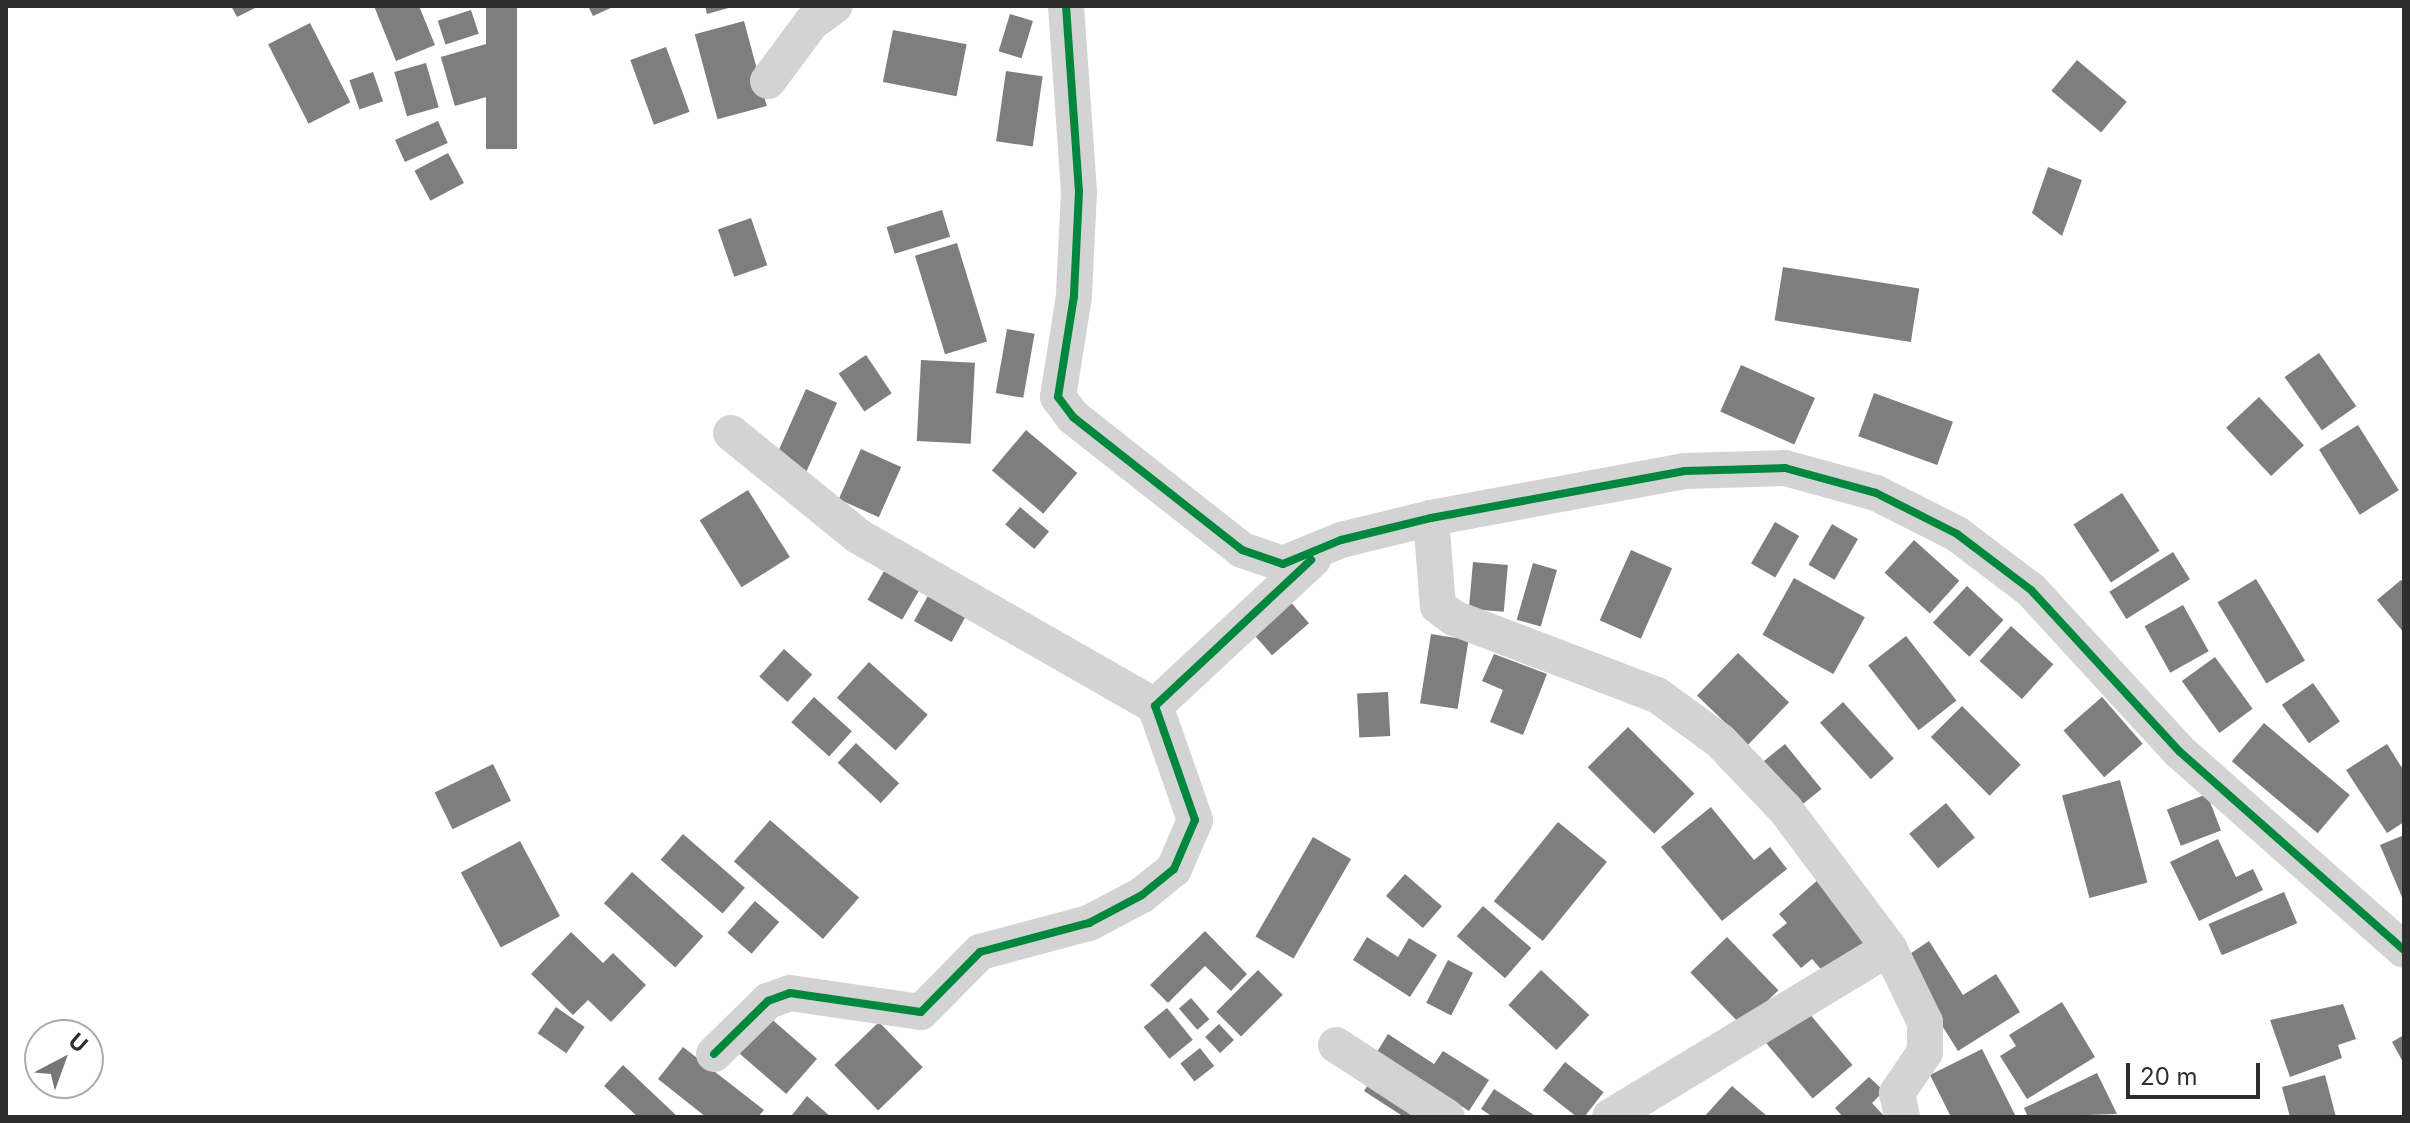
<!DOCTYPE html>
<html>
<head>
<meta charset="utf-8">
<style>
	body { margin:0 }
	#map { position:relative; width:2410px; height:1123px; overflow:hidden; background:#fff; font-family:Inter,sans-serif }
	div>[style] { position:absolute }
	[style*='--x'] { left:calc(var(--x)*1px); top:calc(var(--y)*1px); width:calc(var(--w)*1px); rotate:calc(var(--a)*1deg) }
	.building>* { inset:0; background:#7e7e7e; transform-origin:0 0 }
	.minor>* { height:36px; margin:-18px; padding:0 18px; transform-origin:18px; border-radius:18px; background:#d3d3d3 }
	.cycleway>* { height:8px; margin:-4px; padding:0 4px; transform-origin:4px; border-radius:4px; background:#00873e }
	span { translate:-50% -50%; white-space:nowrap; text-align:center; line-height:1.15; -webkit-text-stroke:8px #fff; paint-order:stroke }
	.frame { position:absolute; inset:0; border:8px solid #2e2e2e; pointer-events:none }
	.north { position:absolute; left:24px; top:1019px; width:80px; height:80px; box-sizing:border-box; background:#fff; border:2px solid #ababab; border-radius:50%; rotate:41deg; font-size:22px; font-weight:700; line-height:32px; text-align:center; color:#2e2e2e }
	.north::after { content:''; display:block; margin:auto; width:28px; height:36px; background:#777; clip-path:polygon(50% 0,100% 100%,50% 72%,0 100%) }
	.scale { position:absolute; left:2126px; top:1063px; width:134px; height:36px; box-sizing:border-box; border:4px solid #2e2e2e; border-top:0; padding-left:10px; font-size:24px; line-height:28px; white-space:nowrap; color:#2e2e2e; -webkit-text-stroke:6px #fff; paint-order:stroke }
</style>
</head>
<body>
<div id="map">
	<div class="building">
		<div style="clip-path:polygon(231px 6px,259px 6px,237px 17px)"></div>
		<div style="clip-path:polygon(374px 6px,419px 6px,435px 45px,396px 61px)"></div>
		<div style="left:486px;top:6px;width:31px;height:143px"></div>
		<div style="clip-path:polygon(588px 6px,615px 6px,593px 16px)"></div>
		<div style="clip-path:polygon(705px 6px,732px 6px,732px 7px,707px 14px)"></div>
		<div style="left:471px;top:10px;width:25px;height:35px;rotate:72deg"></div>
		<div style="left:1010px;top:14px;width:24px;height:39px;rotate:17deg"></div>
		<div style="left:744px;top:21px;width:88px;height:51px;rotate:75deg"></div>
		<div style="left:310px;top:23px;width:89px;height:47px;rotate:63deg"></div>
		<div style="left:893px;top:30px;width:75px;height:53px;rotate:11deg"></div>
		<div style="left:486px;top:44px;width:51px;height:47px;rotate:74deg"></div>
		<div style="left:666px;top:47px;width:69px;height:38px;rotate:70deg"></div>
		<div style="left:2077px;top:60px;width:65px;height:40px;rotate:40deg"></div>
		<div style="left:426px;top:63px;width:46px;height:33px;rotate:74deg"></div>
		<div style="left:1006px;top:71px;width:37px;height:71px;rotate:8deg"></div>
		<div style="left:373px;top:72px;width:31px;height:25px;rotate:71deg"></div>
		<div style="left:438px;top:121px;width:24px;height:47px;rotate:66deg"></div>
		<div style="left:448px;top:153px;width:34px;height:38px;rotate:62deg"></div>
		<div style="clip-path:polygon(2048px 167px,2082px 180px,2062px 236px,2032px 213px)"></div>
		<div style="left:942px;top:210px;width:28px;height:58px;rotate:73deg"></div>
		<div style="left:751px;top:218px;width:50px;height:35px;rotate:71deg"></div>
		<div style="left:957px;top:243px;width:103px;height:44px;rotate:73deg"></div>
		<div style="left:1783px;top:267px;width:138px;height:54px;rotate:9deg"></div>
		<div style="left:1007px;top:329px;width:28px;height:65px;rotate:10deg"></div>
		<div style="left:2319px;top:353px;width:65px;height:42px;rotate:55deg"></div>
		<div style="left:866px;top:355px;width:46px;height:33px;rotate:56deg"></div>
		<div style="left:921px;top:360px;width:54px;height:81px;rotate:3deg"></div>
		<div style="left:1741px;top:365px;width:81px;height:51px;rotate:24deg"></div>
		<div style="left:806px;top:389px;width:34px;height:75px;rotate:24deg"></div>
		<div style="left:1874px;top:393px;width:84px;height:46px;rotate:20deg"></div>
		<div style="left:2259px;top:397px;width:66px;height:45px;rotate:47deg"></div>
		<div style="left:2358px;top:425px;width:77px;height:46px;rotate:58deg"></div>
		<div style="left:1026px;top:430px;width:67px;height:53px;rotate:40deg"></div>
		<div style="left:861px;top:449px;width:44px;height:55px;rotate:24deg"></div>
		<div style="left:748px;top:490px;width:79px;height:57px;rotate:58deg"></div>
		<div style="left:2122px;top:493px;width:69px;height:58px;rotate:57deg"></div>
		<div style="left:1020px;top:507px;width:38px;height:23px;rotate:40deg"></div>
		<div style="left:1775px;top:522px;width:28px;height:48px;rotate:30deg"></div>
		<div style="left:1832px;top:524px;width:30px;height:47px;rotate:30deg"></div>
		<div style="left:1914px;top:540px;width:61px;height:44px;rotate:42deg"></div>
		<div style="left:1631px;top:550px;width:45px;height:77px;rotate:24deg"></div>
		<div style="left:2173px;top:552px;width:32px;height:75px;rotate:58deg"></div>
		<div style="left:1473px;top:562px;width:35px;height:47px;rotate:5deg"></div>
		<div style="left:1533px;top:563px;width:25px;height:59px;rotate:16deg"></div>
		<div style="left:887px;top:566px;width:40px;height:39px;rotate:30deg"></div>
		<div style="left:1794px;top:578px;width:81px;height:65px;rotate:29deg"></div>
		<div style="left:2256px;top:579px;width:95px;height:45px;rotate:59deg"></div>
		<div style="clip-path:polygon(2401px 580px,2404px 583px,2404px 633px,2377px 600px)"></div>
		<div style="left:1967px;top:586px;width:50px;height:50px;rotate:43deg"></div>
		<div style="left:929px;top:594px;width:43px;height:31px;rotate:29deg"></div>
		<div style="left:1288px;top:599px;width:32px;height:49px;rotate:49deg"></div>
		<div style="left:2183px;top:605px;width:53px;height:44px;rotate:61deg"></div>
		<div style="left:2011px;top:626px;width:57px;height:47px;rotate:42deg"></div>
		<div style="left:1431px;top:634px;width:38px;height:70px;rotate:9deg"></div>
		<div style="left:1906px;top:636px;width:82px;height:48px;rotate:52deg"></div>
		<div style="left:784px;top:649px;width:38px;height:37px;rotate:42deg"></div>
		<div style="left:1738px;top:653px;width:71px;height:59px;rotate:44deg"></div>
		<div style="clip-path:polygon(1494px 654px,1547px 674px,1523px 735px,1490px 722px,1503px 690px,1482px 681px)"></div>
		<div style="left:2215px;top:657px;width:64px;height:41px;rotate:54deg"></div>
		<div style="left:869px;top:662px;width:79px;height:48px;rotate:42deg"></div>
		<div style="left:2313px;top:683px;width:47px;height:38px;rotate:55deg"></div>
		<div style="left:1388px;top:692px;width:44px;height:31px;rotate:87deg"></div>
		<div style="left:814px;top:697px;width:51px;height:34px;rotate:42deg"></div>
		<div style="left:2102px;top:697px;width:62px;height:51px;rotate:49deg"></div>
		<div style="left:1843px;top:702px;width:76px;height:31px;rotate:48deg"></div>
		<div style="left:1962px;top:706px;width:83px;height:44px;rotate:45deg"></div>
		<div style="left:2264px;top:723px;width:112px;height:50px;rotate:40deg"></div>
		<div style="left:1628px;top:727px;width:94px;height:57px;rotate:45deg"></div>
		<div style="left:856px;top:743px;width:59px;height:27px;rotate:43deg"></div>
		<div style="left:1785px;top:744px;width:58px;height:35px;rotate:51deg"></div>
		<div style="clip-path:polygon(2387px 744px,2404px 771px,2404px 822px,2387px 833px,2346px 770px)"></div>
		<div style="left:493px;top:764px;width:41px;height:65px;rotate:64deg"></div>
		<div style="left:2120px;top:780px;width:106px;height:60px;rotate:75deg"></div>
		<div style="left:2207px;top:794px;width:39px;height:43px;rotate:69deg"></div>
		<div style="left:1946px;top:803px;width:45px;height:48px;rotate:50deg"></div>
		<div style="clip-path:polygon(1711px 807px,1754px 860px,1770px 847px,1787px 869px,1722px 921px,1661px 847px)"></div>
		<div style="left:770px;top:820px;width:118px;height:55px;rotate:41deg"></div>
		<div style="left:1558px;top:822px;width:63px;height:102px;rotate:39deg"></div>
		<div style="left:683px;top:834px;width:82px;height:34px;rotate:41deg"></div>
		<div style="clip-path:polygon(2404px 835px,2404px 902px,2380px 845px)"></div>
		<div style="left:1313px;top:837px;width:44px;height:115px;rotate:30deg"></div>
		<div style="clip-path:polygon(2218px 839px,2236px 877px,2253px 869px,2263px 890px,2199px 921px,2170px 862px)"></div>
		<div style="left:520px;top:841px;width:85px;height:67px;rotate:62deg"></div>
		<div style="left:632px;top:872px;width:96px;height:42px;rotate:42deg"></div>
		<div style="left:1405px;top:874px;width:49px;height:29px;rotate:41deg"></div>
		<div style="clip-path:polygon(1820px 878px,1871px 937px,1827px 976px,1812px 959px,1801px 968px,1772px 935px,1787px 923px,1779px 914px)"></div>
		<div style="left:2284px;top:892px;width:34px;height:82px;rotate:67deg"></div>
		<div style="left:755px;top:901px;width:32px;height:42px;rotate:41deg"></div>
		<div style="left:1483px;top:906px;width:64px;height:40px;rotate:41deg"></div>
		<div style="clip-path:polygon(1205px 931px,1247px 974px,1231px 991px,1205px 966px,1168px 1003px,1150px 985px)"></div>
		<div style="clip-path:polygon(571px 932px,603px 963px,613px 953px,646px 985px,611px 1022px,588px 1000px,573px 1015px,531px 974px)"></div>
		<div style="clip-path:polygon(1367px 937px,1398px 957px,1409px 938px,1437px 955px,1410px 997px,1353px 960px)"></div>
		<div style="left:1727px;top:937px;width:74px;height:51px;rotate:46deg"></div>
		<div style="clip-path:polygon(1929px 941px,1963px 995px,1996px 974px,2020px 1012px,1958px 1051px,1901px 960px)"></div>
		<div style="left:1448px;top:960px;width:28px;height:48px;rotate:27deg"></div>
		<div style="left:1258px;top:970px;width:35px;height:59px;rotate:45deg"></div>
		<div style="left:1541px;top:970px;width:66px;height:48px;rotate:43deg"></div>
		<div style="left:1191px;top:998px;width:28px;height:16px;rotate:49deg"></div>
		<div style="clip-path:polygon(2062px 1002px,2095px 1057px,2027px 1099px,2000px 1056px,2016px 1046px,2009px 1035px)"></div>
		<div style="clip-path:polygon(2343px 1004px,2356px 1039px,2338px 1045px,2342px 1058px,2290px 1077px,2270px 1020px)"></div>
		<div style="left:1803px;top:1006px;width:77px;height:52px;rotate:50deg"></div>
		<div style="left:556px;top:1007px;width:35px;height:32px;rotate:35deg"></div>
		<div style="left:1167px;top:1008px;width:41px;height:30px;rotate:51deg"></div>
		<div style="left:768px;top:1016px;width:65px;height:47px;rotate:41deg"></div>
		<div style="left:879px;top:1022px;width:63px;height:62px;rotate:46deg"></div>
		<div style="left:1219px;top:1024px;width:22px;height:19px;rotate:47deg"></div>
		<div style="clip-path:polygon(1388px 1034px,1434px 1064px,1443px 1051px,1489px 1080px,1469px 1111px,1377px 1052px)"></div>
		<div style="clip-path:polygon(2404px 1035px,2404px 1064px,2392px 1042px)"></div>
		<div style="clip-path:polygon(683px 1047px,764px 1110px,758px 1117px,706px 1117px,658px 1079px)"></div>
		<div style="left:1200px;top:1048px;width:23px;height:25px;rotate:52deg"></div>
		<div style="clip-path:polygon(1982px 1049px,2016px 1117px,1951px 1117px,1930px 1075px)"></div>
		<div style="left:1565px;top:1062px;width:49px;height:36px;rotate:38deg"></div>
		<div style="clip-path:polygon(623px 1065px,678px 1117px,638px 1117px,604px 1086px)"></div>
		<div style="clip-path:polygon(2097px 1073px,2117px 1114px,2028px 1117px,2024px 1108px)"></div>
		<div style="clip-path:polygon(1375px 1074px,1442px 1117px,1404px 1117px,1364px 1091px)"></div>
		<div style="clip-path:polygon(2325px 1075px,2336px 1117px,2290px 1117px,2282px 1087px)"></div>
		<div style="clip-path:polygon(1869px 1077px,1884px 1091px,1872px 1103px,1885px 1117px,1843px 1117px,1835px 1108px)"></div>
		<div style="clip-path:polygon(1732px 1086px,1768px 1117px,1704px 1117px)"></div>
		<div style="clip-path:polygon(1494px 1089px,1537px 1117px,1493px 1117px,1481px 1109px)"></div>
		<div style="clip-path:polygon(807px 1096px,831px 1117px,792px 1115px)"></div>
	</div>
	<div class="minor">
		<div style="--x:1066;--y:6;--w:186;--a:86"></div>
		<div style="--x:1079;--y:192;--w:104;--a:92.8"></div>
		<div style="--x:1074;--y:296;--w:102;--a:99"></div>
		<div style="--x:1058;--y:397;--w:25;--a:53"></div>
		<div style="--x:1073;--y:417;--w:215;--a:38.2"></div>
		<div style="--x:1242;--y:550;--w:43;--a:18.9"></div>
		<div style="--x:1283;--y:564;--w:63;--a:-22.5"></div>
		<div style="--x:1341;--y:540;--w:93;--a:-13.7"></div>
		<div style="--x:1431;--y:518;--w:258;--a:-10.5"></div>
		<div style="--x:1685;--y:471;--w:100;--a:-1.7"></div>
		<div style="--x:1785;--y:468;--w:94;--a:15.4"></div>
		<div style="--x:1876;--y:493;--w:91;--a:26.8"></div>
		<div style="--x:1957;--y:534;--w:93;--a:37.1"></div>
		<div style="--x:2031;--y:590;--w:219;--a:47.4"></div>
		<div style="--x:2179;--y:751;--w:300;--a:41.5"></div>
		<div style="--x:768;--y:81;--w:72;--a:-53.4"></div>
		<div style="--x:811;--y:23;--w:29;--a:-36"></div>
		<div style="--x:731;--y:433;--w:164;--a:39"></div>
		<div style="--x:858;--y:536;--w:342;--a:29.8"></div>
		<div style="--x:1431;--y:518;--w:88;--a:85.5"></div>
		<div style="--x:1438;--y:606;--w:20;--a:37"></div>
		<div style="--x:1454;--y:618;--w:217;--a:20.8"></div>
		<div style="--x:1657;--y:695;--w:78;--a:36.1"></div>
		<div style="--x:1720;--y:741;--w:94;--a:46.3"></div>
		<div style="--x:1785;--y:809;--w:174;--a:53.2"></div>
		<div style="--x:1889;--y:948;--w:82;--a:64.1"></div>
		<div style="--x:1925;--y:1022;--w:30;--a:90"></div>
		<div style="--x:1925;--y:1052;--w:50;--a:124.3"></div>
		<div style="--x:1897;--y:1093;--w:25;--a:78"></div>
		<div style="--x:1336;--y:1045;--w:132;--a:33"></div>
		<div style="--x:714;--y:1054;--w:76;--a:-44.5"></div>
		<div style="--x:768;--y:1001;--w:23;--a:-20"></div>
		<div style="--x:790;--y:993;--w:132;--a:8.3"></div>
		<div style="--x:921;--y:1012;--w:84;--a:-45.5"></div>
		<div style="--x:980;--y:952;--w:113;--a:-14.9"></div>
		<div style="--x:1089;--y:923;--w:60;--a:-27.8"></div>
		<div style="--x:1142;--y:895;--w:41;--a:-39.1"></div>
		<div style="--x:1174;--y:869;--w:53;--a:-66.8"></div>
		<div style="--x:1195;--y:820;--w:121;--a:-109.3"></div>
		<div style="--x:1155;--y:706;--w:216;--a:-42.9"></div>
		<div style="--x:1610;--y:1117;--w:326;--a:-31.2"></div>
	</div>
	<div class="cycleway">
		<div style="--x:1066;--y:6;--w:186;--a:86"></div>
		<div style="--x:1079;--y:192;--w:104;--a:92.8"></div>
		<div style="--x:1074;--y:296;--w:102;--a:99"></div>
		<div style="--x:1058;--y:397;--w:25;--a:53"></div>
		<div style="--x:1073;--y:417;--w:215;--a:38.2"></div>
		<div style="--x:1242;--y:550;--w:43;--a:18.9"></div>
		<div style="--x:1283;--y:564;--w:63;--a:-22.5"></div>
		<div style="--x:1341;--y:540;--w:93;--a:-13.7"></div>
		<div style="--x:1431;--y:518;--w:258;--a:-10.5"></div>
		<div style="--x:1685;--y:471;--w:100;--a:-1.7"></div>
		<div style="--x:1785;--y:468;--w:94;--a:15.4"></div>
		<div style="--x:1876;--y:493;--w:91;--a:26.8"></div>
		<div style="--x:1957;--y:534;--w:93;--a:37.1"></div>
		<div style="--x:2031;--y:590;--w:219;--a:47.4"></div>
		<div style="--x:2179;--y:751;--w:300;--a:41.5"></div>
		<div style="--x:714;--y:1054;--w:76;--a:-44.5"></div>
		<div style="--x:768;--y:1001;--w:23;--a:-20"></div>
		<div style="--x:790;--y:993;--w:132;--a:8.3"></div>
		<div style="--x:921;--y:1012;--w:84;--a:-45.5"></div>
		<div style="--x:980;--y:952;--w:113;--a:-14.9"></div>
		<div style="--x:1089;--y:923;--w:60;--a:-27.8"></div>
		<div style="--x:1142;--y:895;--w:41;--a:-39.1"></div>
		<div style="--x:1174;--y:869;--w:53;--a:-66.8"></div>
		<div style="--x:1195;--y:820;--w:121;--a:-109.3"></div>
		<div style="--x:1155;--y:706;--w:214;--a:-43.1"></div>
	</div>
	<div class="frame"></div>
	<div class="north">U</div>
	<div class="scale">20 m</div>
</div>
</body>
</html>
